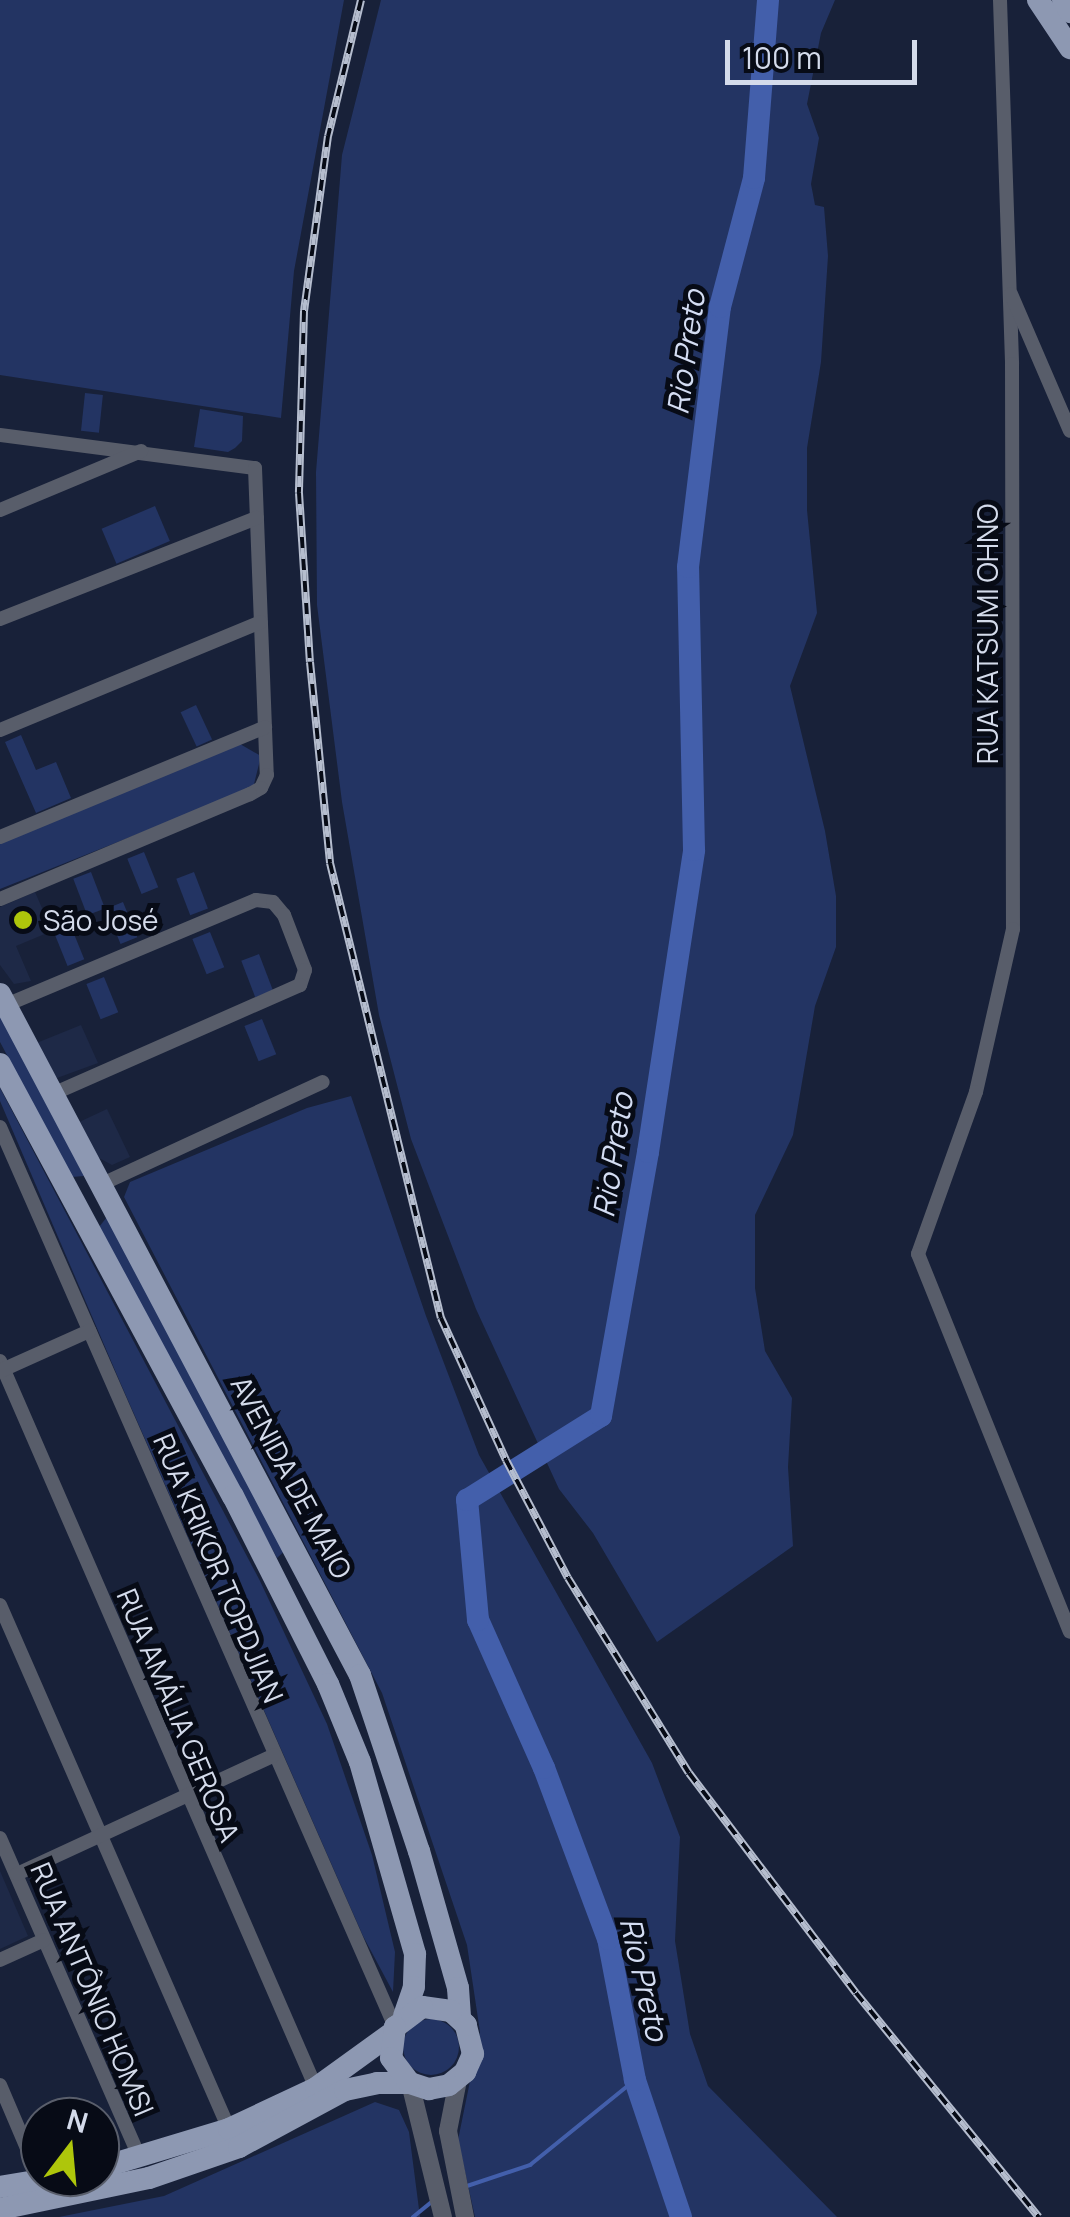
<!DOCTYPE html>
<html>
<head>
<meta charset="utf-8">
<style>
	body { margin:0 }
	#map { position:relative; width:1070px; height:2217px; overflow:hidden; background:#182139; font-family:Manrope,sans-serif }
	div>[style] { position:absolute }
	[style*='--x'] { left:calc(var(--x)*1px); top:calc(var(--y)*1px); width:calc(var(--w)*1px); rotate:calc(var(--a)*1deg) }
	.built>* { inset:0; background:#1e2947 }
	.green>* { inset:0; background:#233463; transform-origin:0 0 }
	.round { border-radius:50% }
	.stream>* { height:4px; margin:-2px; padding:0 2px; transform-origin:2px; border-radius:2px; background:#435fab }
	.river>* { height:22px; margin:-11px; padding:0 11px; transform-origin:11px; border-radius:11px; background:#435fab }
	.minor>* { height:14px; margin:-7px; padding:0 7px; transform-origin:7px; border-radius:7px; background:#585d6a }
	.tertiary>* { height:18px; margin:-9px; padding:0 9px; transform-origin:9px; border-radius:9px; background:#585d6a }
	.primary>* { height:22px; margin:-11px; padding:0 11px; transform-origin:11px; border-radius:11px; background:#8d98b2 }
	.rail>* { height:8px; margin-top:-4px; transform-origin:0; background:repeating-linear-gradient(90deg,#070b16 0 11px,#b5bdce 0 22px); box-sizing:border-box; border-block:2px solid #b5bdce }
	.dots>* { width:28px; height:28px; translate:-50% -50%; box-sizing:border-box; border:5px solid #070b16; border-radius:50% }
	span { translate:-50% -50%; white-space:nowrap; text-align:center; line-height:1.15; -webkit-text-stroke:10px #070b16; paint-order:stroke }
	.street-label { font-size:28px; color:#d4dbeb }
	.poi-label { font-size:28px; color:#d4dbeb }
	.left { translate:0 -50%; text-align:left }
	.water-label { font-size:30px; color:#d4ddf3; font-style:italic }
	.north { position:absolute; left:20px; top:2097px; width:100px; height:100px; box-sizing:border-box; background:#070b16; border:2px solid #595e6b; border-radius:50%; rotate:16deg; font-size:28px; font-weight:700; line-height:40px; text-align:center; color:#d4dbeb }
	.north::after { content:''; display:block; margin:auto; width:35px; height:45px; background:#aec60b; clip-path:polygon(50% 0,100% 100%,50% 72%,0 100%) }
	.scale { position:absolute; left:725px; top:40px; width:192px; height:45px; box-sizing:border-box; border:5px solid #d4dbeb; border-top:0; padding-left:12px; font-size:30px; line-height:35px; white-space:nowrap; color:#d4dbeb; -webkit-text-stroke:8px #070b16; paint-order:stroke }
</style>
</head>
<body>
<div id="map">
	<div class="built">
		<div style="clip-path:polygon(35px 892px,52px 931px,16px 946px,31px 981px,14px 984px,0 965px,0 907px)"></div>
		<div style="clip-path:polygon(81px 1025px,98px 1063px,57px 1078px,34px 1044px)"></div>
		<div style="clip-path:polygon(107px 1109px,130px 1157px,112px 1165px,90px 1153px,77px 1123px)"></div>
		<div style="clip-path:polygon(0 1871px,28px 1936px,0 1949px)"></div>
	</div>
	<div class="green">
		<div style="clip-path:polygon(0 0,344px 0,294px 271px,281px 418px,0 375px)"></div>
		<div style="clip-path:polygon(381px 0,835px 0,821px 33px,807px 104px,819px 138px,811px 184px,815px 205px,824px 207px,828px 256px,821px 362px,807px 448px,807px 510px,817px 613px,790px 686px,825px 831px,836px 896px,836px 947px,815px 1006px,793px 1135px,755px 1215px,755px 1288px,765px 1351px,792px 1398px,788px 1467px,793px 1546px,657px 1642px,593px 1533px,559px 1489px,476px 1309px,411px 1139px,379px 1015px,342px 802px,317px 605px,316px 472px,342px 155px)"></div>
		<div style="left:85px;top:393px;width:18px;height:38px;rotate:6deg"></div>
		<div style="clip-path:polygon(200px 409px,243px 416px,242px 441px,235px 448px,228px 452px,194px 447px)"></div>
		<div style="left:155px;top:506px;width:38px;height:58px;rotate:67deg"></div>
		<div style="left:196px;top:705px;width:38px;height:17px;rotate:65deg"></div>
		<div style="clip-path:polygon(21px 735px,36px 770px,56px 762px,71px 798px,36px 813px,5px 742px)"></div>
		<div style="clip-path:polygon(240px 744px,261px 756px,253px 788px,0 889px,0 841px)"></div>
		<div style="left:144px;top:852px;width:38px;height:18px;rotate:68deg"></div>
		<div style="left:91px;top:872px;width:39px;height:19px;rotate:69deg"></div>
		<div style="left:194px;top:872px;width:39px;height:19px;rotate:69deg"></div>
		<div style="left:123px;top:902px;width:38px;height:18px;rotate:68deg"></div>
		<div style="left:70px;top:924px;width:38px;height:18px;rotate:68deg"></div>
		<div style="left:210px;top:932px;width:38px;height:19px;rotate:68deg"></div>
		<div style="left:259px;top:954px;width:39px;height:19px;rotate:69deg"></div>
		<div style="left:104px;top:977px;width:38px;height:19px;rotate:68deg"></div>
		<div style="clip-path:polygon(0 1009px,84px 1176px,72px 1177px,0 1042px)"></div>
		<div style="left:262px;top:1019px;width:38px;height:19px;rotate:68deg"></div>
		<div style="clip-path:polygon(0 1088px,260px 1581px,327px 1724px,372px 1855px,395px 1952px,393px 1992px,363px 1936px,120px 1382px,0 1101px)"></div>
		<div style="clip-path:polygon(351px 1096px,426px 1316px,479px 1455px,652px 1763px,680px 1837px,675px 1941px,690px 2034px,708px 2086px,837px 2217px,475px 2217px,458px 2140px,480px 2032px,467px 1945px,382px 1693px,124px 1197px,130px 1182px,307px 1108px)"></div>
		<div style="clip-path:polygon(107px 1217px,289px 1547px,277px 1558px,99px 1227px)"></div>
		<div class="round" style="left:403px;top:2019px;width:56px;height:56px"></div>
		<div style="clip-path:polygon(375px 2102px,399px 2110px,409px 2132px,420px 2217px,59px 2217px,164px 2196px)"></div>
	</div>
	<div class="stream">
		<div style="--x:464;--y:2187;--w:70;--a:-18.4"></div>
		<div style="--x:530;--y:2165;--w:135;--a:-39"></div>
		<div style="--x:413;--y:2217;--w:26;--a:-39"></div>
	</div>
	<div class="river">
		<div style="--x:681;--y:2217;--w:145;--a:-108.6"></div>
		<div style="--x:635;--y:2080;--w:144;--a:-100.8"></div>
		<div style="--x:608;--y:1939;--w:183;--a:-110.5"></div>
		<div style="--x:544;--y:1768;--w:162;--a:-114"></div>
		<div style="--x:478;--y:1620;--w:121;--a:-95.2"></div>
		<div style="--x:467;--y:1500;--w:158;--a:-32.1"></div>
		<div style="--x:601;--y:1416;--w:268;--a:-79.9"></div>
		<div style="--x:648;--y:1152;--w:305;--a:-81.3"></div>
		<div style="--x:694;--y:850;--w:283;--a:-91.2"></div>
		<div style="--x:688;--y:567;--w:262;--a:-83"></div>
		<div style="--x:720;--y:307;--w:133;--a:-75.2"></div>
		<div style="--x:754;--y:178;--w:179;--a:-85.5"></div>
	</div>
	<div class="minor">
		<div style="--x:1000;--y:0;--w:364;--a:88.1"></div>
		<div style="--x:1012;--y:364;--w:565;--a:89.9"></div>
		<div style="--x:1013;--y:929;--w:167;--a:102.8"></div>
		<div style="--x:976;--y:1092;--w:172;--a:109.7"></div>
		<div style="--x:918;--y:1254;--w:407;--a:68.1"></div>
		<div style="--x:1011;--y:294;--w:149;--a:66.7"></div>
		<div style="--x:0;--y:435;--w:257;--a:7.4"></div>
		<div style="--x:255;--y:468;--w:307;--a:87.8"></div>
		<div style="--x:267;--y:775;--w:14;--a:115"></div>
		<div style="--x:261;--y:788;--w:13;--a:151"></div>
		<div style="--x:250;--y:794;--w:271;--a:157.2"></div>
		<div style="--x:0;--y:510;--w:153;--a:-22.7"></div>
		<div style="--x:0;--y:619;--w:276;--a:-21.5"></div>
		<div style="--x:0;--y:730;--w:282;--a:-22.5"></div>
		<div style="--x:0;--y:837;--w:287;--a:-22.5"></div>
		<div style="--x:6;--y:1005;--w:271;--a:-22.8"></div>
		<div style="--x:256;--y:900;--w:17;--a:7"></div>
		<div style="--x:273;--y:902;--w:17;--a:50"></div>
		<div style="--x:284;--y:915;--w:59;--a:69.1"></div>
		<div style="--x:305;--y:970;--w:16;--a:108"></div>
		<div style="--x:300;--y:985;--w:270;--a:156.2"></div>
		<div style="--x:0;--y:1127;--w:983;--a:66.3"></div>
		<div style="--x:102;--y:1184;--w:243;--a:-24.8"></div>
		<div style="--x:0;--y:1361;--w:793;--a:66.51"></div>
		<div style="--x:0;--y:1371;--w:98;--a:-24.2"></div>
		<div style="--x:0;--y:1605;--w:572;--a:66.39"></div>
		<div style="--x:0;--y:1838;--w:350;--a:66.4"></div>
		<div style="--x:17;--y:1874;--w:283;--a:-24.8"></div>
		<div style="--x:0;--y:1960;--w:48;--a:-24.4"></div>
		<div style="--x:0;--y:2085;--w:104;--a:66.9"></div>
	</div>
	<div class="tertiary">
		<div style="--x:458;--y:2080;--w:52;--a:101.1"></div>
		<div style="--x:448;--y:2131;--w:88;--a:78.8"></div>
		<div style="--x:410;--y:2083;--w:138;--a:76.2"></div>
	</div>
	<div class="primary">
		<div style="--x:1038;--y:0;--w:58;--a:56.3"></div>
		<div style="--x:1063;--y:0;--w:14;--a:60"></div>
		<div style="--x:0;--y:994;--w:770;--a:62.14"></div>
		<div style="--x:360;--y:1675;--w:186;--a:71.5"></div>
		<div style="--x:419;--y:1851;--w:142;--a:74.1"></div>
		<div style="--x:458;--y:1988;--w:29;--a:86"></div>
		<div style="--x:0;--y:1064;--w:491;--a:61.7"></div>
		<div style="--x:233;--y:1496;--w:211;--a:63.2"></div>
		<div style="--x:328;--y:1684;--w:84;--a:67.7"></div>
		<div style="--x:360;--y:1762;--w:200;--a:74"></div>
		<div style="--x:415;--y:1954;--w:33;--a:92"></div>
		<div style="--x:414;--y:1987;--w:31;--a:109"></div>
		<div style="--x:100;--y:2168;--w:135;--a:-16.8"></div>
		<div style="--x:229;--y:2129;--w:96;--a:-25.2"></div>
		<div style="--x:316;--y:2088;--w:94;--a:-35.9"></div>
		<div style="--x:0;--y:2187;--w:60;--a:-9.6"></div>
		<div style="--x:0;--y:2209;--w:152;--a:-11.8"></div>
		<div style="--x:149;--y:2178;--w:95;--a:-19"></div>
		<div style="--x:239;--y:2147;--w:120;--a:-28.3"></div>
		<div style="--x:345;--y:2090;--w:33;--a:-12"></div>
		<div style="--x:377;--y:2083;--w:33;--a:0"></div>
		<div style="--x:410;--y:2083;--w:20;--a:18"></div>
		<div style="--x:429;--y:2089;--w:20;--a:-11"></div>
		<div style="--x:449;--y:2085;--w:21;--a:-39"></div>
		<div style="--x:465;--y:2072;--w:20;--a:-66"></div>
		<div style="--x:473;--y:2054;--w:30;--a:-104"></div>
		<div style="--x:466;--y:2025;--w:21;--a:-137"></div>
		<div style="--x:451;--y:2011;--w:29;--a:-172"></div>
		<div style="--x:422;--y:2007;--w:34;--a:143"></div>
		<div style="--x:395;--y:2027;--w:31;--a:97"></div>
		<div style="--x:391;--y:2058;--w:31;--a:53"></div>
	</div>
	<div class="rail">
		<div style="--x:361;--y:0;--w:140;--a:103.6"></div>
		<div style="--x:328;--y:136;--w:177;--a:97.8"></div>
		<div style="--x:304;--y:311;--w:182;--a:91.6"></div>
		<div style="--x:299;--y:493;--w:169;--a:86.3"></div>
		<div style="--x:310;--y:662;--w:202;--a:84.3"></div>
		<div style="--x:330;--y:863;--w:468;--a:76.3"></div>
		<div style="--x:441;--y:1318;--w:156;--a:65.4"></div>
		<div style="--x:506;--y:1460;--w:133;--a:62.3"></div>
		<div style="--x:568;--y:1578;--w:229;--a:58.2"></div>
		<div style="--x:689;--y:1773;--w:276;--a:52.8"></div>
		<div style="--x:856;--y:1993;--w:289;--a:50.8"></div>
	</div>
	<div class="dots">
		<div style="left:23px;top:920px;background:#aec60b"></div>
	</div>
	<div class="street-label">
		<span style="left:987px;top:634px;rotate:-90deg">RUA KATSUMI OHNO</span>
		<span style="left:292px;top:1477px;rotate:62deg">AVENIDA DE MAIO</span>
		<span style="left:219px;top:1568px;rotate:67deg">RUA KRIKOR TOPDJIAN</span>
		<span style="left:179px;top:1715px;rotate:67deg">RUA AMÁLIA GEROSA</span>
		<span style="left:93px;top:1989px;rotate:67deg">RUA ANTÔNIO HOMSI</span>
	</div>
	<div class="poi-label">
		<span class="left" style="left:43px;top:920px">São José</span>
	</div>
	<div class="water-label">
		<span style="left:686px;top:352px;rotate:-82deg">Rio Preto</span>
		<span style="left:613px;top:1155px;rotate:-81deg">Rio Preto</span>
		<span style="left:644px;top:1979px;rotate:77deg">Rio Preto</span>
	</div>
	<div class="north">N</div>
	<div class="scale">100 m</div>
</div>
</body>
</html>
